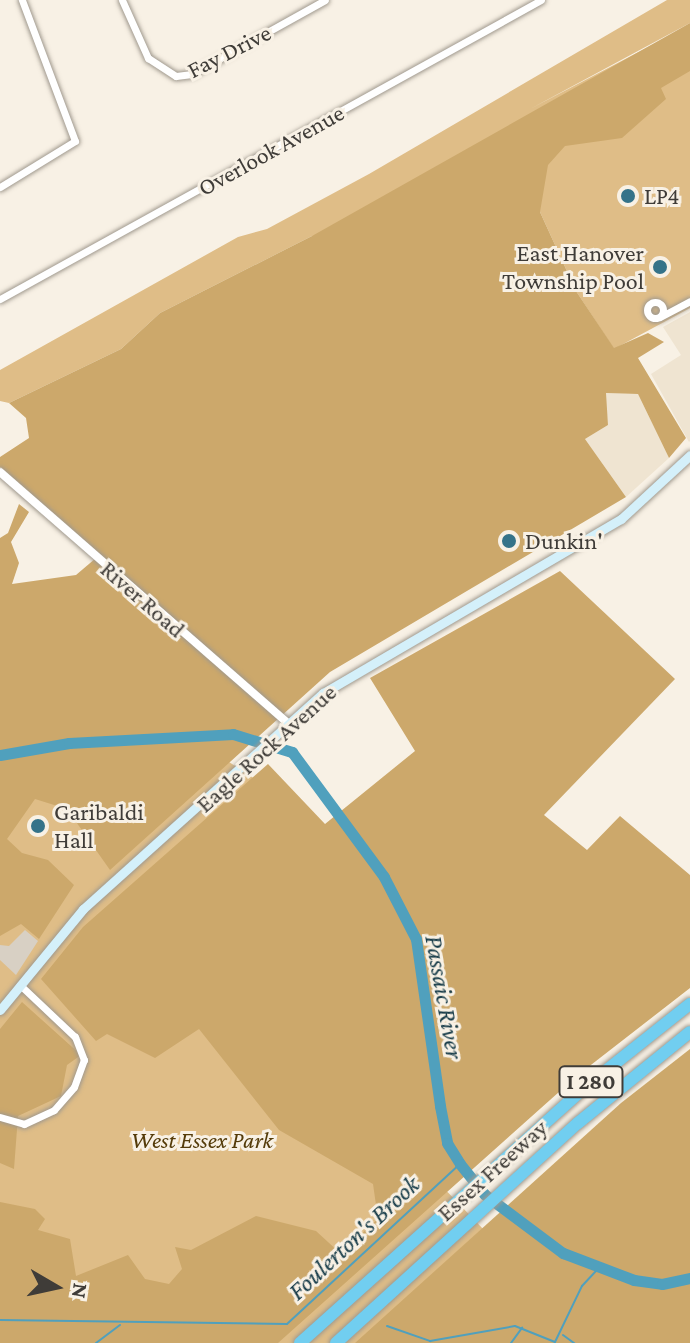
<!DOCTYPE html>
<html>
<head>
<meta charset="utf-8">
<style>
	body { margin:0 }
	#map { position:relative; width:690px; height:1343px; overflow:hidden; background:#f8f1e5; font-family:"Crimson Pro",serif }
	div>[style] { position:absolute }
	[style*='--x'] { left:calc(var(--x)*1px); top:calc(var(--y)*1px); width:calc(var(--w)*1px); rotate:calc(var(--a)*1deg) }
	.built>* { inset:0; background:#efe4d1 }
	.green>* { inset:0; background:#dfbd87 }
	.forest>* { inset:0; background:#cca86b }
	.stream>* { height:2px; margin:-1px; padding:0 1px; transform-origin:1px; border-radius:1px; background:#50a0bd }
	.river>* { height:11px; margin:-5.5px; padding:0 5.5px; transform-origin:5.5px; border-radius:5.5px; background:#50a0bd }
	.building>* { inset:0; background:#d8d0c4 }
	.roads { filter:drop-shadow(0 0 2px #a0998e) drop-shadow(0 0 2px #a0998e) }
	.minor>* { height:7px; margin:-3.5px; padding:0 3.5px; transform-origin:3.5px; border-radius:3.5px; background:#fff }
	.minor>.ring { margin:-3.5px; padding:0; box-sizing:content-box; background:none; border:7px solid #fff; border-radius:50% }
	.tertiary>* { height:8px; margin:-4px; padding:0 4px; transform-origin:4px; border-radius:4px; background:#fff }
	.secondary>* { height:9px; margin:-4.5px; padding:0 4.5px; transform-origin:4.5px; border-radius:4.5px; background:#d4f0fa }
	.motorway>* { height:12px; margin:-6px; padding:0 6px; transform-origin:6px; border-radius:6px; background:#71cef0 }
	.dots>* { width:22px; height:22px; translate:-50% -50%; box-sizing:border-box; border:4px solid #f8f1e5; border-radius:50% }
	span { translate:-50% -50%; white-space:nowrap; text-align:center; line-height:1.15; -webkit-text-stroke:6px #f8f1e5; paint-order:stroke }
	.shield-label span { padding:2px 6px; background:#f8f1e5; border:2px solid; border-radius:6px; -webkit-text-stroke-width:0 }
	.shield-label { font-size:22px; color:#3f3c38; font-weight:700 }
	.street-label { font-size:24px; color:#3f3c38 }
	.poi-label { font-size:24px; color:#3f3c38 }
	.left { translate:0 -50%; text-align:left }
	.right { translate:-100% -50%; text-align:right }
	.park-label { font-size:24px; color:#543b09; font-style:italic }
	.water-label { font-size:26px; color:#163b48; font-style:italic }
	.north { position:absolute; left:16px; top:1247px; width:80px; height:80px; -webkit-text-stroke:6px #f8f1e5; paint-order:stroke; rotate:99deg; font-size:22px; font-weight:700; line-height:32px; text-align:center; color:#3f3c38 }
	.north::after { content:''; display:block; margin:auto; width:28px; height:36px; background:#3f3c38; clip-path:polygon(50% 0,100% 100%,50% 72%,0 100%) }
</style>
</head>
<body>
<div id="map">
	<div class="built">
		<div style="clip-path:polygon(690px 312px,690px 441px,689px 442px,651px 374px,681px 355px,663px 327px)"></div>
		<div style="clip-path:polygon(605px 393px,638px 394px,669px 458px,626px 497px,585px 439px,608px 425px)"></div>
	</div>
	<div class="green">
		<div style="clip-path:polygon(667px 0,690px 0,690px 23px,530px 109px,690px 25px,690px 308px,614px 349px,576px 291px,540px 212px,312px 236px,160px 313px,121px 349px,9px 403px,0 401px,0 370px,238px 237px,267px 229px,369px 174px)"></div>
		<div style="clip-path:polygon(226px 760px,285px 799px,412px 1155px,484px 1230px,690px 1343px,0 1343px,0 779px)"></div>
	</div>
	<div class="forest">
		<div style="clip-path:polygon(690px 23px,690px 71px,661px 88px,666px 99px,622px 138px,565px 146px,548px 165px,540px 212px,576px 291px,614px 348px,648px 333px,664px 342px,638px 358px,686px 438px,669px 458px,638px 394px,606px 393px,608px 425px,585px 439px,626px 497px,330px 672px,110px 870px,67px 809px,35px 799px,7px 839px,22px 853px,48px 860px,74px 885px,39px 939px,21px 924px,0 936px,0 538px,8px 533px,19px 504px,29px 512px,11px 542px,19px 563px,12px 584px,76px 575px,96px 558px,0 475px,0 457px,29px 438px,26px 418px,9px 403px,121px 349px,160px 313px,312px 236px)"></div>
		<div style="clip-path:polygon(560px 571px,675px 679px,544px 815px,587px 850px,620px 816px,690px 875px,690px 988px,578px 1075px,278px 1343px,0 1343px,0 1202px,35px 1209px,45px 1219px,38px 1230px,70px 1239px,76px 1276px,128px 1255px,145px 1279px,169px 1284px,182px 1269px,175px 1247px,191px 1250px,256px 1216px,316px 1231px,340px 1253px,378px 1219px,373px 1184px,279px 1130px,199px 1029px,155px 1058px,107px 1034px,96px 1041px,41px 979px,83px 927px,268px 764px,325px 824px,415px 751px,370px 678px)"></div>
		<div style="clip-path:polygon(22px 1002px,81px 1055px,67px 1065px,61px 1096px,18px 1116px,14px 1169px,0 1163px,0 1029px)"></div>
		<div style="clip-path:polygon(690px 1049px,690px 1343px,355px 1343px,621px 1103px)"></div>
	</div>
	<div class="stream">
		<div style="--x:0;--y:1320;--w:287;--a:0.8"></div>
		<div style="--x:287;--y:1324;--w:236;--a:-42.8"></div>
		<div style="--x:387;--y:1326;--w:46;--a:19.2"></div>
		<div style="--x:430;--y:1341;--w:86;--a:-10"></div>
		<div style="--x:515;--y:1326;--w:43;--a:21.8"></div>
		<div style="--x:555;--y:1342;--w:62;--a:-64.3"></div>
		<div style="--x:582;--y:1286;--w:23;--a:-47"></div>
		<div style="--x:563;--y:1335;--w:14;--a:36"></div>
		<div style="--x:96;--y:1343;--w:30;--a:-37"></div>
		<div style="--x:511;--y:1343;--w:19;--a:-54"></div>
	</div>
	<div class="river">
		<div style="--x:0;--y:755;--w:70;--a:-9.9"></div>
		<div style="--x:69;--y:743;--w:164;--a:-3.1"></div>
		<div style="--x:233;--y:734;--w:62;--a:17"></div>
		<div style="--x:292;--y:752;--w:155;--a:53.6"></div>
		<div style="--x:384;--y:877;--w:70;--a:62.7"></div>
		<div style="--x:416;--y:939;--w:169;--a:81.8"></div>
		<div style="--x:440;--y:1106;--w:38;--a:79"></div>
		<div style="--x:447;--y:1143;--w:25;--a:58"></div>
		<div style="--x:460;--y:1164;--w:38;--a:51"></div>
		<div style="--x:484;--y:1194;--w:99;--a:36.8"></div>
		<div style="--x:563;--y:1253;--w:76;--a:20.8"></div>
		<div style="--x:634;--y:1280;--w:28;--a:8"></div>
		<div style="--x:662;--y:1284;--w:29;--a:-12"></div>
	</div>
	<div class="building">
		<div style="clip-path:polygon(25px 930px,38px 941px,16px 975px,0 960px,0 945px,9px 946px)"></div>
	</div>
	<div class="roads">
		<div class="minor">
			<div style="--x:122;--y:0;--w:64;--a:65.9"></div>
			<div style="--x:148;--y:58;--w:33;--a:33"></div>
			<div style="--x:176;--y:76;--w:16;--a:-7"></div>
			<div style="--x:192;--y:74;--w:152;--a:-29.1"></div>
			<div style="--x:0;--y:187;--w:88;--a:-31.5"></div>
			<div style="--x:75;--y:141;--w:151;--a:-110.6"></div>
			<div style="--x:0;--y:299;--w:618;--a:-28.93"></div>
			<div class="ring" style="left:647px;top:302px;width:9px;height:9px"></div>
			<div style="--x:660;--y:317;--w:34;--a:-28"></div>
			<div style="--x:0;--y:1117;--w:25;--a:16"></div>
			<div style="--x:24;--y:1124;--w:33;--a:-25"></div>
			<div style="--x:54;--y:1110;--w:30;--a:-49"></div>
			<div style="--x:74;--y:1087;--w:29;--a:-70"></div>
			<div style="--x:84;--y:1060;--w:25;--a:-111"></div>
			<div style="--x:75;--y:1037;--w:76;--a:-136.6"></div>
		</div>
		<div class="tertiary">
			<div style="--x:0;--y:472;--w:382;--a:41.1"></div>
		</div>
		<div class="secondary">
			<div style="--x:0;--y:1010;--w:131;--a:-50.6"></div>
			<div style="--x:83;--y:909;--w:323;--a:-42"></div>
			<div style="--x:323;--y:693;--w:345;--a:-30.3"></div>
			<div style="--x:621;--y:519;--w:94;--a:-42.8"></div>
		</div>
		<div class="motorway">
			<div style="--x:300;--y:1343;--w:387;--a:-41.9"></div>
			<div style="--x:588;--y:1085;--w:130;--a:-38.5"></div>
			<div style="--x:336;--y:1343;--w:327;--a:-42.3"></div>
			<div style="--x:578;--y:1123;--w:144;--a:-39.1"></div>
		</div>
	</div>
	<div class="dots">
		<div style="left:628px;top:196px;background:#357389"></div>
		<div style="left:660px;top:267px;background:#357389"></div>
		<div style="left:509px;top:541px;background:#357389"></div>
		<div style="left:38px;top:826px;background:#357389"></div>
	</div>
	<div class="shield-label">
		<span style="left:591px;top:1082px">I 280</span>
	</div>
	<div class="street-label">
		<span style="left:229px;top:51px;rotate:-27deg">Fay Drive</span>
		<span style="left:271px;top:150px;rotate:-29deg">Overlook Avenue</span>
		<span style="left:143px;top:599px;rotate:41deg">River Road</span>
		<span style="left:266px;top:748px;rotate:-42deg">Eagle Rock Avenue</span>
		<span style="left:492px;top:1170px;rotate:-42deg">Essex Freeway</span>
	</div>
	<div class="poi-label">
		<span class="left" style="left:644px;top:196px">LP4</span>
		<span class="right" style="left:644px;top:267px">East Hanover<br>Township Pool</span>
		<span class="left" style="left:525px;top:541px">Dunkin'</span>
		<span class="left" style="left:54px;top:826px">Garibaldi<br>Hall</span>
	</div>
	<div class="park-label">
		<span style="left:202px;top:1140px">West Essex Park</span>
	</div>
	<div class="water-label">
		<span style="left:444px;top:997px;rotate:80deg">Passaic River</span>
		<span style="left:354px;top:1238px;rotate:-43deg">Foulerton's Brook</span>
	</div>
	<div class="north">N</div>
</div>
</body>
</html>
